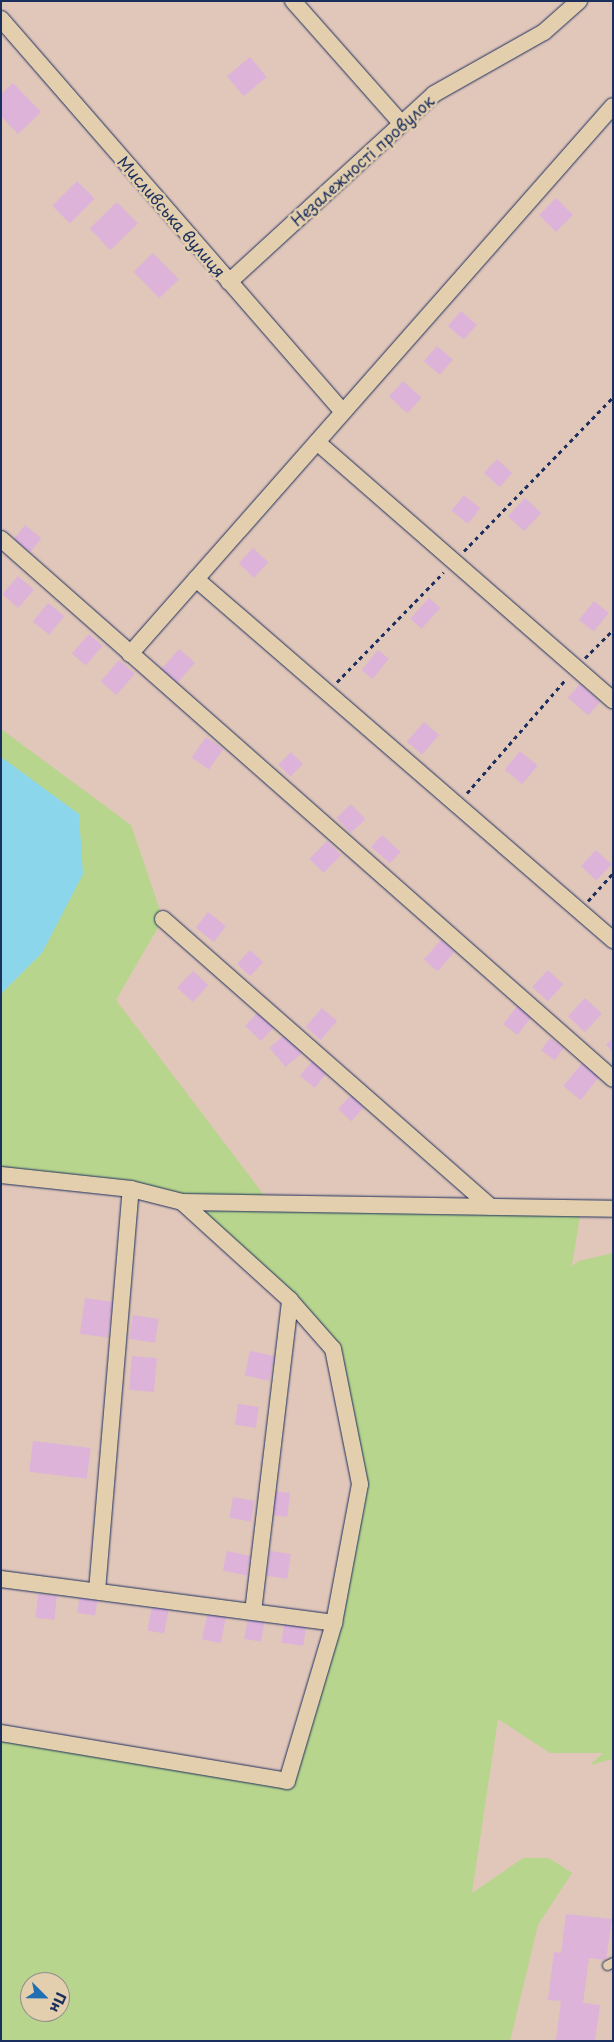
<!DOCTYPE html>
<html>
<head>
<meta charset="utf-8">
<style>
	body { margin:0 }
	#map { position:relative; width:614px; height:2042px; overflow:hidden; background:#e1c6ba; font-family:"Playpen Sans",sans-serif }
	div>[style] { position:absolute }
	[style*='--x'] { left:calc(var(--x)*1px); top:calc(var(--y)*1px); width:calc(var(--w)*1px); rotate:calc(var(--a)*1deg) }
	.green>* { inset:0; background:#b8d58d }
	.water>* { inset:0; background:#8bd6eb }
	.building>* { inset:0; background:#ddb3da; transform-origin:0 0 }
	.path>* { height:3px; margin-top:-1.5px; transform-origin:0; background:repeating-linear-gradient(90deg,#1b2f5e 0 4px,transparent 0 8px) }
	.roads { filter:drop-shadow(0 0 1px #1b2f5e) drop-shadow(0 0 1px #1b2f5e) }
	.service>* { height:9px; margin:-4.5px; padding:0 4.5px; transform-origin:4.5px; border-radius:4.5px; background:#e3cead }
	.minor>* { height:16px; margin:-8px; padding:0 8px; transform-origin:8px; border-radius:8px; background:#e3cead }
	span { translate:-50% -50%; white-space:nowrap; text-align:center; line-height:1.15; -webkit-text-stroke:5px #e3cead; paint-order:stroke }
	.street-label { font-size:16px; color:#1b2f5e }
	.frame { position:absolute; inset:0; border:2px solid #1b2f5e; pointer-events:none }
	.north { position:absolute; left:20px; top:1972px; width:50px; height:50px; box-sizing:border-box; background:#e3cead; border:1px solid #938e8d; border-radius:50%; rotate:113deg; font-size:14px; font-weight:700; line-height:20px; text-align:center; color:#1b2f5e }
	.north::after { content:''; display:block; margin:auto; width:18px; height:22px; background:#1f6fb2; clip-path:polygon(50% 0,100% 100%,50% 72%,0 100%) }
</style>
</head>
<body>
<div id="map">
	<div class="green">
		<div style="clip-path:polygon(evenodd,1px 729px,131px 825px,163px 919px,116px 1000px,270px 1203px,581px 1209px,572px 1266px,579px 1261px,613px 1253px,613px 1759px,590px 1765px,603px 1753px,550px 1753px,498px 1719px,472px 1893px,523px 1858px,549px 1858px,572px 1873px,538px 1925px,510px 2041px,1px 2041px,1px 1733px,287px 1781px,360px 1484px,333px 1349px,182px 1202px,1px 1175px,1px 729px,30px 1982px,60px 1982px,60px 2012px,30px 2012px,30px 1982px)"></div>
	</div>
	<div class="water">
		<div style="clip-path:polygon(1px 757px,79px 814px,83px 874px,42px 953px,1px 994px)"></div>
	</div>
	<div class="building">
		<div style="left:250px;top:57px;width:26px;height:30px;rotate:50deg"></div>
		<div style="clip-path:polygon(13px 83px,41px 112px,18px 134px,1px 116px,1px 94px)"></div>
		<div style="left:77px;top:181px;width:25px;height:35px;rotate:45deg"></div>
		<div style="left:556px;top:198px;width:24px;height:24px;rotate:45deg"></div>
		<div style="left:117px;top:202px;width:30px;height:38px;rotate:46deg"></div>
		<div style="left:153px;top:253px;width:37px;height:27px;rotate:46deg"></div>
		<div style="left:461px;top:311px;width:21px;height:20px;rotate:41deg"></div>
		<div style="left:437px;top:346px;width:21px;height:20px;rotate:41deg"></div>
		<div style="left:403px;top:381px;width:25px;height:21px;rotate:42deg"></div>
		<div style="left:497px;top:459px;width:21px;height:19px;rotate:43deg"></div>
		<div style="left:464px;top:495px;width:21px;height:20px;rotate:39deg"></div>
		<div style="left:525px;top:498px;width:22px;height:25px;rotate:43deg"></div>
		<div style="left:25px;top:525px;width:21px;height:18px;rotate:39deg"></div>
		<div style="left:253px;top:548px;width:21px;height:21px;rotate:43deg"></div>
		<div style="left:18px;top:576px;width:21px;height:24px;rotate:41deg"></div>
		<div style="left:429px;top:598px;width:15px;height:28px;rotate:42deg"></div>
		<div style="left:594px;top:601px;width:19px;height:24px;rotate:39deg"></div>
		<div style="left:48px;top:603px;width:21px;height:24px;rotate:39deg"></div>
		<div style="left:89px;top:634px;width:18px;height:26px;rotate:41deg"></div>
		<div style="left:179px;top:649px;width:21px;height:27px;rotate:41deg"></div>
		<div style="left:378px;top:650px;width:14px;height:26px;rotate:39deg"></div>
		<div style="left:119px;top:660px;width:21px;height:28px;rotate:41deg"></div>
		<div style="left:580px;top:684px;width:27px;height:18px;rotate:42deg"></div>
		<div style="left:424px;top:722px;width:20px;height:26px;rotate:41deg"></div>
		<div style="left:206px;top:737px;width:21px;height:25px;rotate:35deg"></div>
		<div style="left:520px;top:751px;width:23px;height:24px;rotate:40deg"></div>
		<div style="left:291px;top:752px;width:17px;height:18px;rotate:45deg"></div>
		<div style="left:351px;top:804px;width:21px;height:20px;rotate:47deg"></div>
		<div style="left:382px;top:835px;width:25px;height:16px;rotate:42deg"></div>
		<div style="left:327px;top:841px;width:20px;height:25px;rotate:45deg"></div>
		<div style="left:596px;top:850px;width:21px;height:22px;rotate:43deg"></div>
		<div style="left:208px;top:912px;width:23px;height:20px;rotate:38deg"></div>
		<div style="left:441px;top:940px;width:18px;height:26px;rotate:41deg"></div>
		<div style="left:250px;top:950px;width:18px;height:19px;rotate:43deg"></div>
		<div style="left:548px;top:970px;width:21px;height:23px;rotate:43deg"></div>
		<div style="left:193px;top:971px;width:21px;height:23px;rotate:43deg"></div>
		<div style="left:585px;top:998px;width:23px;height:25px;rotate:43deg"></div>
		<div style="left:518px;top:1005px;width:18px;height:24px;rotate:38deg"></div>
		<div style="left:322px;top:1008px;width:20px;height:25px;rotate:41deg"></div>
		<div style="left:260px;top:1010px;width:22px;height:22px;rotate:43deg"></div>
		<div style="left:287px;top:1033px;width:25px;height:23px;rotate:50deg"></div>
		<div style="left:550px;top:1038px;width:17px;height:15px;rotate:36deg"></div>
		<div style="clip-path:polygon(613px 1038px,613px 1052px,606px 1045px)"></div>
		<div style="left:312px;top:1061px;width:19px;height:19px;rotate:39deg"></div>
		<div style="left:583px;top:1062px;width:22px;height:31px;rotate:39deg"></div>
		<div style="left:351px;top:1095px;width:18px;height:19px;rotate:43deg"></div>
		<div style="left:85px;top:1298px;width:28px;height:36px;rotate:8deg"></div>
		<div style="left:133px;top:1315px;width:26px;height:24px;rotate:9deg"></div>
		<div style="left:250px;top:1351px;width:25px;height:25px;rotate:12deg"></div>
		<div style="left:132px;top:1356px;width:25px;height:34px;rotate:5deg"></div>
		<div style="left:238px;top:1404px;width:21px;height:21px;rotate:8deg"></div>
		<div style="left:33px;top:1441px;width:58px;height:31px;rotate:7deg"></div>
		<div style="left:272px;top:1491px;width:18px;height:24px;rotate:6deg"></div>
		<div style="left:233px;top:1497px;width:22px;height:21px;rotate:10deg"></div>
		<div style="left:227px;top:1551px;width:24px;height:20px;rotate:12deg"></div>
		<div style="left:270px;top:1551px;width:21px;height:25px;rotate:8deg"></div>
		<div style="left:38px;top:1594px;width:19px;height:24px;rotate:6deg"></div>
		<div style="left:80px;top:1595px;width:18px;height:18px;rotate:9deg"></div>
		<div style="left:152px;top:1605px;width:17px;height:26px;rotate:10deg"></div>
		<div style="left:208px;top:1611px;width:19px;height:29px;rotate:12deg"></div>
		<div style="left:248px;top:1617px;width:17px;height:22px;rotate:10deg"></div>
		<div style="left:285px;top:1618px;width:22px;height:25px;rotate:8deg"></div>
		<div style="clip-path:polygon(566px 1914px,612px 1919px,606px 1960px,589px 1958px,583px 2003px,600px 2005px,595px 2041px,556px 2040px,561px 2001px,548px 2000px,554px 1952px,561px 1953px)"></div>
	</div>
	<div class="path">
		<div style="--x:464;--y:551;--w:214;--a:-45.9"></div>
		<div style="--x:585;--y:658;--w:40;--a:-45"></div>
		<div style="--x:337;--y:682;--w:153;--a:-45.8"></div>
		<div style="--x:467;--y:793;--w:151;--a:-49"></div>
		<div style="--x:588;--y:901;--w:38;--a:-48"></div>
	</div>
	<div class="roads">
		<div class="service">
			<div style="--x:607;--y:1965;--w:7;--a:-27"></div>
		</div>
		<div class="minor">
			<div style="--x:293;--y:1;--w:163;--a:48.5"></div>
			<div style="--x:1;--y:19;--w:521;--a:48.97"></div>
			<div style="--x:229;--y:282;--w:278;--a:-42.5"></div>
			<div style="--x:434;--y:94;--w:126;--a:-29.4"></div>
			<div style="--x:544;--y:32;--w:47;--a:-41.5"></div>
			<div style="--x:317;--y:442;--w:393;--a:41.1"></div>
			<div style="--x:1;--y:539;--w:816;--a:41.42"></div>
			<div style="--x:196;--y:579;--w:552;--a:40.88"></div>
			<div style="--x:130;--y:654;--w:730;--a:-48.61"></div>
			<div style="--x:163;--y:919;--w:436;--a:41.3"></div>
			<div style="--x:1;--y:1175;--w:131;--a:6.1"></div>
			<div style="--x:131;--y:1189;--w:53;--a:14.3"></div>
			<div style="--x:182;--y:1202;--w:431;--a:0.9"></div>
			<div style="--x:1;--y:1579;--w:336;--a:7.5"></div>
			<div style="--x:97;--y:1591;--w:403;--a:-85.2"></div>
			<div style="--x:253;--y:1612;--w:314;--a:-83.2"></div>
			<div style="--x:1;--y:1733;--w:290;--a:9.5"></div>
			<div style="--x:287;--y:1781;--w:165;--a:-73.4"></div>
			<div style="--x:334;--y:1623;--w:141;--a:-79.4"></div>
			<div style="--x:360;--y:1484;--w:138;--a:-101.3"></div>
			<div style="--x:333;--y:1349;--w:65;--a:-131.3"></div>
			<div style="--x:290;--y:1300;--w:146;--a:-137.8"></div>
		</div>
	</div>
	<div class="street-label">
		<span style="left:362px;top:160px;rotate:-42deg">Незалежності провулок</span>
		<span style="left:172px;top:216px;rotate:49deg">Мисливська вулиця</span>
	</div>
	<div class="frame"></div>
	<div class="north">Пн</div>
</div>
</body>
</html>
